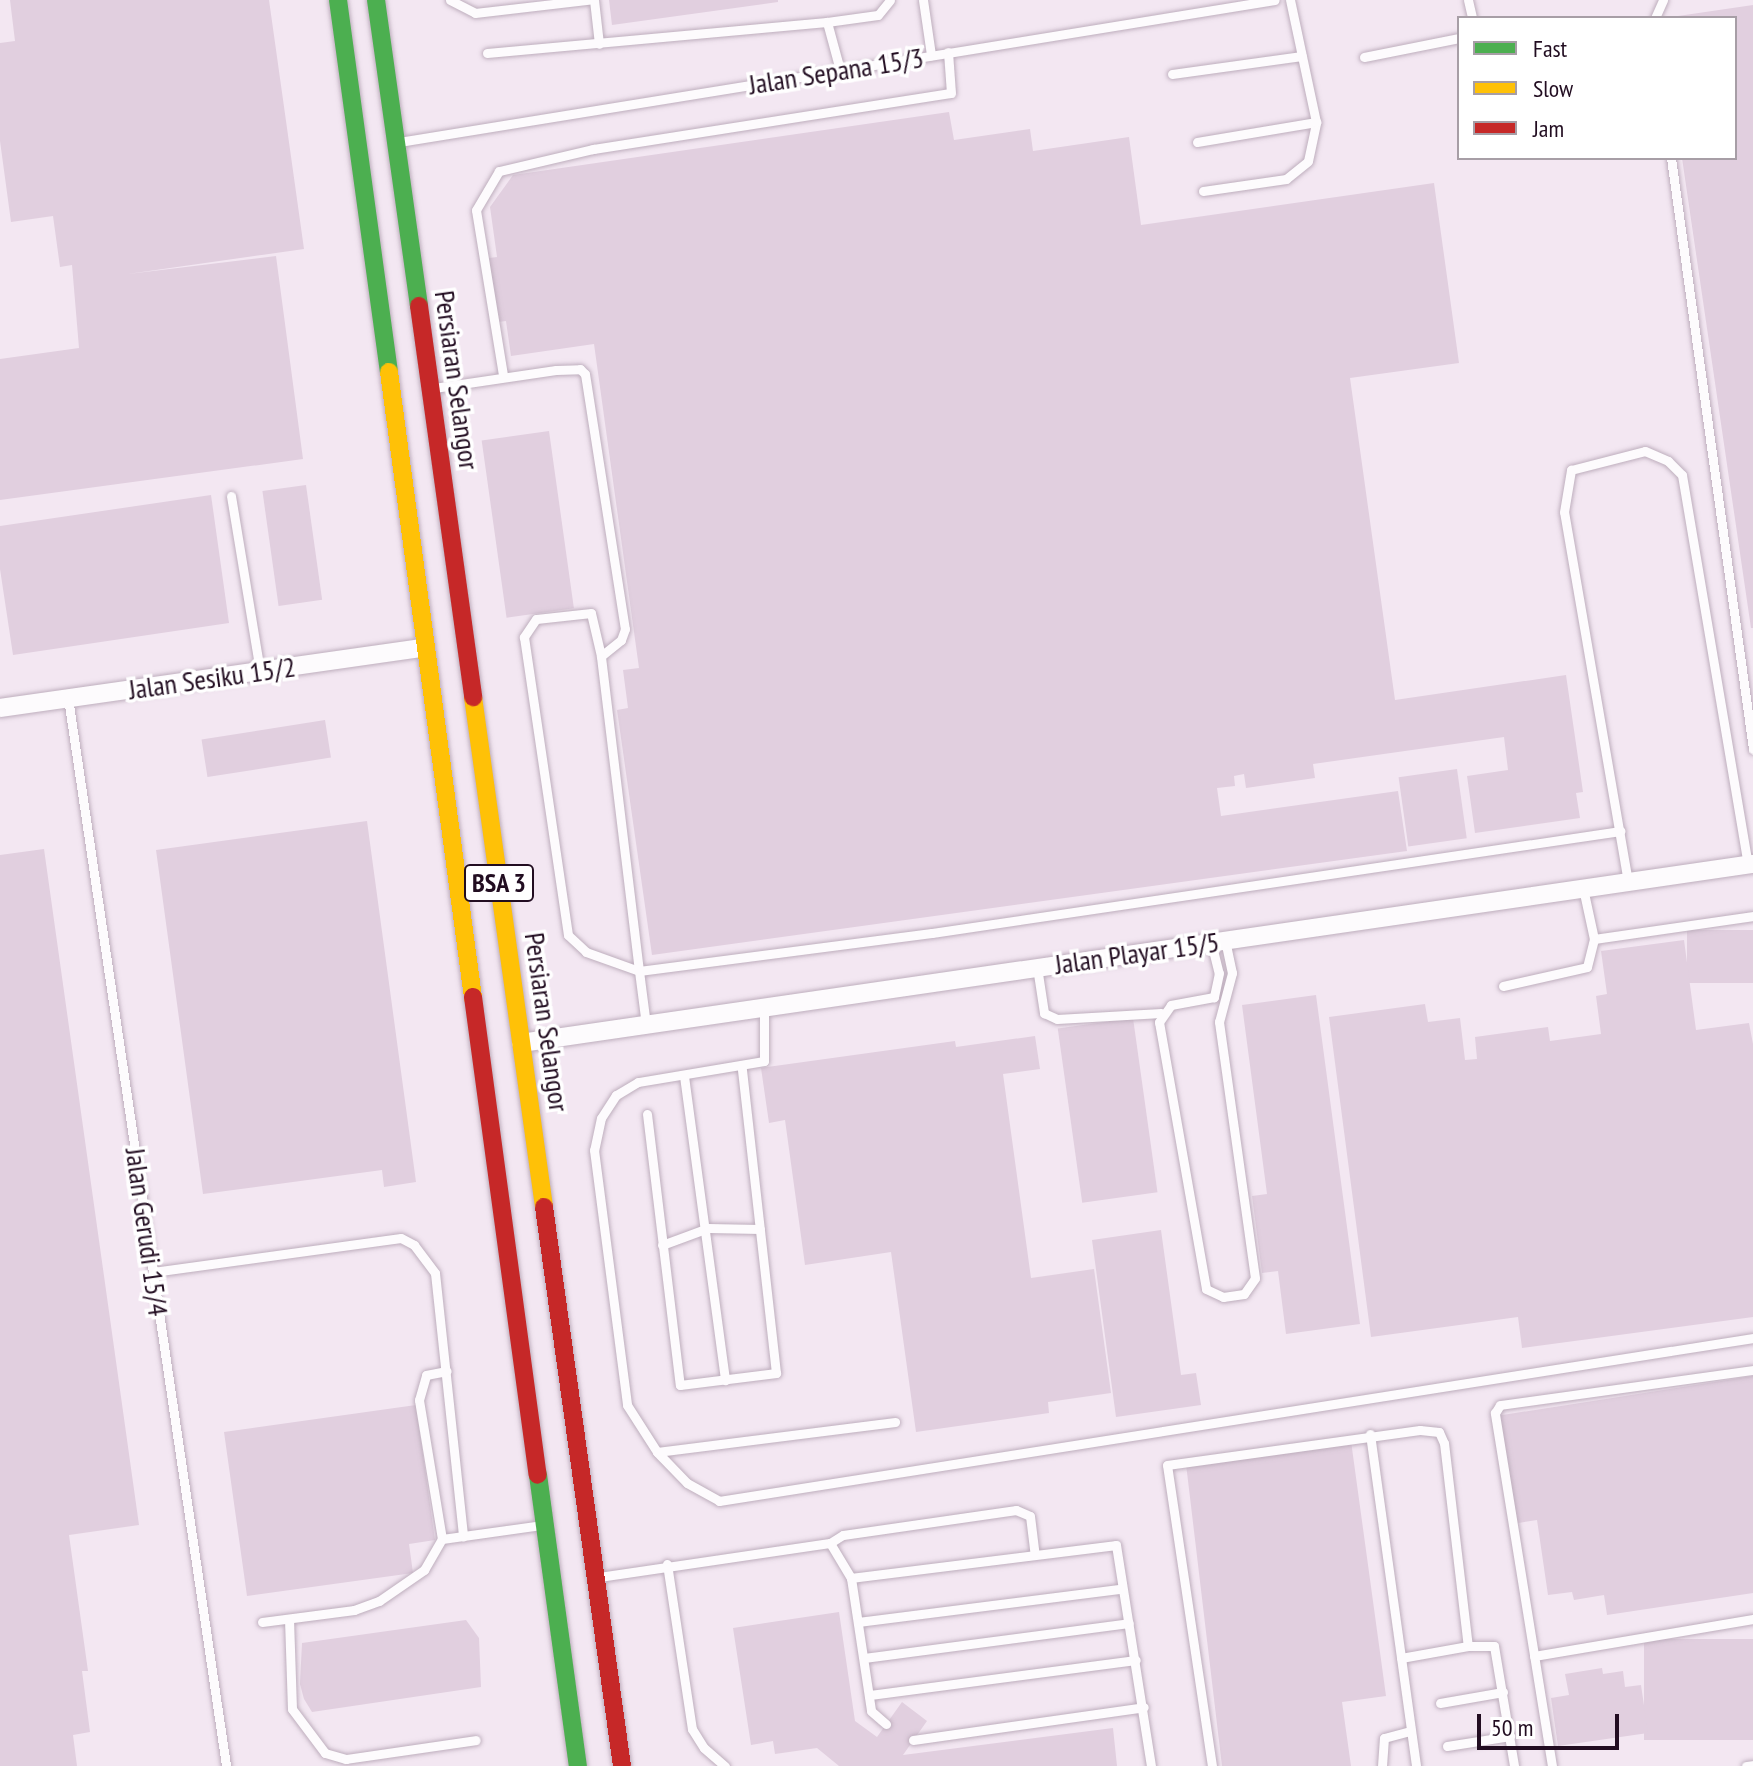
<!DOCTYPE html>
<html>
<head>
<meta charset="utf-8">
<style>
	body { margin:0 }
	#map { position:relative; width:1753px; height:1766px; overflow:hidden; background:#f3e7f2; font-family:"PT Sans Narrow",sans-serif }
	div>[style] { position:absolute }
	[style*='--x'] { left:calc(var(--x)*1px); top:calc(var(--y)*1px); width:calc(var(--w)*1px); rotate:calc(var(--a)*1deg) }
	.building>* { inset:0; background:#e1cfdf; transform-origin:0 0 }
	.roads { filter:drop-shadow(0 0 2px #beaebd) drop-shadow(0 0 2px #beaebd) }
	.lane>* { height:9px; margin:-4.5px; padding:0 4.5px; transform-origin:4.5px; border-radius:4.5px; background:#fdfbfd }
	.street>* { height:18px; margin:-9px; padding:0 9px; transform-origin:9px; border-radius:9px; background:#fdfbfd }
	.fast>* { height:18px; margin:-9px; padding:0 9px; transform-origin:9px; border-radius:9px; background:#4caf50 }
	.slow>* { height:18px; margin:-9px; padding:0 9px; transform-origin:9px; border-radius:9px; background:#ffc107 }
	.jam>* { height:18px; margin:-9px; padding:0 9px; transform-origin:9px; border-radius:9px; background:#c62828 }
	span { translate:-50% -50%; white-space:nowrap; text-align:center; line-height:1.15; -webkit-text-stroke:7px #fff; paint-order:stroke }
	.shield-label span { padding:2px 6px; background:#fff; border:2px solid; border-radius:6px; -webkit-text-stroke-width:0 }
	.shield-label { font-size:26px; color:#220d21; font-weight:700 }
	.street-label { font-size:28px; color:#220d21 }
	.legend { position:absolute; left:1457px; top:16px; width:280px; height:144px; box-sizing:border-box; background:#fff; border:2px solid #a79ea6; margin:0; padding:10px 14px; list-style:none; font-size:24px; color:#220d21 }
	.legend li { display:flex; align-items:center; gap:16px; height:40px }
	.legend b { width:40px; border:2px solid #a79ea6 }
	.scale { position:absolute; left:1477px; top:1714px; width:142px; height:36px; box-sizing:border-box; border:4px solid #220d21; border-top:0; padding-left:10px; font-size:24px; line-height:28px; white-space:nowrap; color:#220d21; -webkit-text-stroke:6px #fff; paint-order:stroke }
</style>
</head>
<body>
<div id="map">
	<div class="building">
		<div style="clip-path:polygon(10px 0,269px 0,304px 249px,128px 274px,276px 256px,303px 459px,0 500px,0 359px,79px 348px,72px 265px,60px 267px,53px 216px,11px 222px,0 141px,0 43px,15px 41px)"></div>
		<div style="clip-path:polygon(609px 0,778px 0,778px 2px,612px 25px)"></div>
		<div style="clip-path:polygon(1753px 5px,1753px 628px,1751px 628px,1682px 158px,1735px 158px,1735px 18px,1678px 16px)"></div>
		<div style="clip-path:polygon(949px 112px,954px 140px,1030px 129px,1033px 151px,1129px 137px,1141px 225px,1434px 183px,1459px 363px,1350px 378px,1395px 700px,1566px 675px,1583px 792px,1576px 793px,1580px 818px,1475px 833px,1467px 776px,1508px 770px,1504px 737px,1313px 764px,1315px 778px,1246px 788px,1244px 774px,1234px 776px,1235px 786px,1217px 788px,1221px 816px,1398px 791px,1407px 851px,652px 955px,617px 710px,628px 708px,623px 670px,639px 668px,594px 344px,511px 356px,506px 321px,498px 322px,489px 258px,497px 257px,490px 207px,513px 175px)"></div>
		<div style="left:549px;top:431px;width:179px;height:68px;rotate:82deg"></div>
		<div style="left:306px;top:485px;width:116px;height:44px;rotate:82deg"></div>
		<div style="clip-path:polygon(211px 495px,229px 623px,13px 655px,0 569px,0 526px)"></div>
		<div style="left:325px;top:720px;width:38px;height:125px;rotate:81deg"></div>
		<div style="left:1457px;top:769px;width:70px;height:59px;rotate:82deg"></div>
		<div style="clip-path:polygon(367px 821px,416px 1182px,384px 1187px,382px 1170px,203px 1194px,156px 850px)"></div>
		<div style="clip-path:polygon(44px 849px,139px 1525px,69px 1535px,88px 1671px,82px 1671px,90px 1732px,73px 1735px,77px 1766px,0 1766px,0 855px)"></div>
		<div style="left:1753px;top:930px;width:53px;height:66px;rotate:90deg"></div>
		<div style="clip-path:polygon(1684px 940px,1696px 1030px,1749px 1023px,1753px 1044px,1753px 1317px,1522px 1348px,1518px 1317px,1371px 1337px,1329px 1017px,1425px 1004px,1428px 1022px,1460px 1018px,1465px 1060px,1477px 1059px,1475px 1037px,1548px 1027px,1550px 1041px,1601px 1034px,1596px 996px,1607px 994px,1601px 951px)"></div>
		<div style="clip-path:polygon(1316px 995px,1360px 1324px,1286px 1334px,1278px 1271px,1262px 1273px,1252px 1196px,1267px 1194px,1242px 1005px)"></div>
		<div style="left:1133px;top:1018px;width:176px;height:76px;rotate:82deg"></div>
		<div style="clip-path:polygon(1035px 1036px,1040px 1069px,1003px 1074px,1031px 1278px,1094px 1269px,1111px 1393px,1048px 1402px,1049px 1413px,916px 1432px,891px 1252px,805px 1265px,785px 1120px,769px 1123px,761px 1068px,955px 1041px,956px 1047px)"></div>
		<div style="clip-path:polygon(1161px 1230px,1181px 1375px,1196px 1373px,1201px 1405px,1116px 1417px,1092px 1240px)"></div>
		<div style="clip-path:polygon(1753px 1376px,1753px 1593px,1607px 1615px,1604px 1595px,1574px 1600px,1572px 1592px,1548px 1595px,1537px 1520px,1512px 1524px,1496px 1416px)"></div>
		<div style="clip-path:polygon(416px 1405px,435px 1540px,409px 1544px,413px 1573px,247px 1596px,224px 1432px)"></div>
		<div style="clip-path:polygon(1351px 1441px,1386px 1696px,1342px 1702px,1351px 1766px,1222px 1766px,1186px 1464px)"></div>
		<div style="clip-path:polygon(839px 1612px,855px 1721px,877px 1737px,902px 1702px,927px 1721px,903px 1755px,1113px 1728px,1117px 1766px,839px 1766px,817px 1748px,775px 1754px,773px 1741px,751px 1745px,733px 1628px)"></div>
		<div style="clip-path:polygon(466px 1620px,479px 1638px,481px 1687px,312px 1712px,304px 1699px,300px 1684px,302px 1643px)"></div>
		<div style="left:1753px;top:1639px;width:101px;height:109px;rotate:90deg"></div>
		<div style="clip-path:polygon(1602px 1668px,1603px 1674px,1623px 1671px,1625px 1687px,1641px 1685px,1648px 1733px,1558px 1746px,1551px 1698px,1569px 1695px,1565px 1674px)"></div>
	</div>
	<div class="roads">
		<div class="lane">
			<div style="--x:450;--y:0;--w:28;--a:27"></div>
			<div style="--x:475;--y:13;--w:114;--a:-6.6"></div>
			<div style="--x:594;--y:0;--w:44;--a:83.5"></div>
			<div style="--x:923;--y:0;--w:56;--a:81.7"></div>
			<div style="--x:1468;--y:0;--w:18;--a:77"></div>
			<div style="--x:1655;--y:18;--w:20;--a:-66"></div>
			<div style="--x:487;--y:53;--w:341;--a:-5.2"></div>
			<div style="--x:1364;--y:57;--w:97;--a:-11.3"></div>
			<div style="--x:840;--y:70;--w:50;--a:-105.2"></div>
			<div style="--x:827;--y:22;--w:51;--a:-7.8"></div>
			<div style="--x:878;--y:15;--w:19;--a:-51"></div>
			<div style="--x:1172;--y:74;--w:131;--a:-7.9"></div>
			<div style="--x:399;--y:142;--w:887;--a:-9.21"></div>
			<div style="--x:1197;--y:142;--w:121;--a:-9.5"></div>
			<div style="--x:1671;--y:158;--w:597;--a:82.1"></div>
			<div style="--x:1203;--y:191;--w:84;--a:-8.2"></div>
			<div style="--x:1286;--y:179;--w:28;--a:-39"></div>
			<div style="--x:1308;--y:161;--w:40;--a:-78"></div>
			<div style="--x:1316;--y:122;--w:125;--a:-102"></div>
			<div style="--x:503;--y:375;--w:167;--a:-99.3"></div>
			<div style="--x:476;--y:210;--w:45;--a:-59.5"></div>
			<div style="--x:499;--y:171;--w:97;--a:-13.2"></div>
			<div style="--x:593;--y:149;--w:362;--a:-8.9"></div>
			<div style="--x:951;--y:93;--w:41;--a:-94.2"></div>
			<div style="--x:434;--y:388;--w:123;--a:-8.4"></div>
			<div style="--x:556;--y:370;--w:24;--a:-2"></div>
			<div style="--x:580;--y:369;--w:7;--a:45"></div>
			<div style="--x:585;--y:374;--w:258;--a:81.1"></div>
			<div style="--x:625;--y:629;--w:12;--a:110"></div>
			<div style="--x:621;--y:640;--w:26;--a:141"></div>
			<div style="--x:231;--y:496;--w:177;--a:80.6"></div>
			<div style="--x:68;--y:698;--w:1080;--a:81.58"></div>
			<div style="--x:1628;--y:882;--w:375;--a:-99.8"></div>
			<div style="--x:1564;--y:512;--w:43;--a:-80.5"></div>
			<div style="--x:1571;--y:470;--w:76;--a:-14.4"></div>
			<div style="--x:1645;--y:451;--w:25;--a:23"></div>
			<div style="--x:1668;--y:461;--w:20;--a:45"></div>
			<div style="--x:1682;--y:475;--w:395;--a:80.4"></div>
			<div style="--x:1594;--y:939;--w:161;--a:-8.2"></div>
			<div style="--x:1211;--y:942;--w:32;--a:76"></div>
			<div style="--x:1219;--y:973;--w:25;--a:102"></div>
			<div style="--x:1214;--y:997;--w:44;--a:169.5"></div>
			<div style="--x:1171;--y:1005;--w:21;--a:125"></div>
			<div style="--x:1159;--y:1022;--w:271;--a:80"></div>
			<div style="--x:1206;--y:1289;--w:19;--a:25"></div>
			<div style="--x:1223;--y:1297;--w:21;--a:-8"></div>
			<div style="--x:1244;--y:1294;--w:19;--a:-55"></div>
			<div style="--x:1255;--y:1278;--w:259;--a:-98"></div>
			<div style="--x:1219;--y:1022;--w:51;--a:-75.1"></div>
			<div style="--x:1232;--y:973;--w:34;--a:-102"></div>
			<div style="--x:1037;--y:967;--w:47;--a:81.3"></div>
			<div style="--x:1044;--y:1013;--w:14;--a:25"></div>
			<div style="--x:1057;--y:1019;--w:104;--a:-3.3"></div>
			<div style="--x:1503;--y:986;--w:86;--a:-12.7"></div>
			<div style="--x:1587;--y:967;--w:29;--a:-76"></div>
			<div style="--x:1594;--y:939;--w:52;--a:-102.2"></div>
			<div style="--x:764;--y:1007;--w:54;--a:90"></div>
			<div style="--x:764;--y:1061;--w:128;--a:170.5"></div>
			<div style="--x:638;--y:1082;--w:26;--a:149"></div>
			<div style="--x:616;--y:1095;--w:27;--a:123"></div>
			<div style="--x:601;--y:1118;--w:33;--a:102"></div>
			<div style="--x:594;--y:1150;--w:257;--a:82.6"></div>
			<div style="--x:627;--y:1405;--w:56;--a:57.4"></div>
			<div style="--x:657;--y:1452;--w:43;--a:45.9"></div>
			<div style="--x:687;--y:1483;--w:37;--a:29"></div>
			<div style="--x:719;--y:1501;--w:1047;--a:-8.96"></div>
			<div style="--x:646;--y:1025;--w:54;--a:-97.4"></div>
			<div style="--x:639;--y:971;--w:317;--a:-96.9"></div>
			<div style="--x:601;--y:656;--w:44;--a:-103.1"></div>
			<div style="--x:591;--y:613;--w:55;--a:173.8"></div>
			<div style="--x:536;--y:619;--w:22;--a:124"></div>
			<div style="--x:524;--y:637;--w:301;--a:81.6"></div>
			<div style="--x:568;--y:935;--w:25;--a:43"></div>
			<div style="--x:586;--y:952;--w:56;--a:19.7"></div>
			<div style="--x:639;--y:971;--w:295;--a:-7.4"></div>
			<div style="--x:932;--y:933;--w:696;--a:-8.43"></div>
			<div style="--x:684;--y:1076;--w:307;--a:82.3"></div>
			<div style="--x:647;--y:1114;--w:273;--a:83.1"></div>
			<div style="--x:680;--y:1385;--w:97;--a:-7.1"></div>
			<div style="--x:776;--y:1373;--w:307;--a:-96.4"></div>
			<div style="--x:662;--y:1245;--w:49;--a:-20.3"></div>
			<div style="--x:708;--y:1228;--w:52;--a:1.1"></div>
			<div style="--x:153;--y:1272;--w:250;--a:-7.8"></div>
			<div style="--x:401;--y:1238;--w:15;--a:28"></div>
			<div style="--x:414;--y:1245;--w:35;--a:53"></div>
			<div style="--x:435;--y:1273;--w:265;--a:83.9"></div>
			<div style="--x:1370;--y:1434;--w:335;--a:82.1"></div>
			<div style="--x:657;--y:1452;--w:240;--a:-7.2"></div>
			<div style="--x:442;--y:1539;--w:141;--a:-99.4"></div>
			<div style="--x:419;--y:1400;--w:26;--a:-74"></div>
			<div style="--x:426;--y:1375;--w:21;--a:-11"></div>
			<div style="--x:830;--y:1543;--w:15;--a:-32"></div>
			<div style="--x:843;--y:1535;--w:175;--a:-8.2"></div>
			<div style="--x:1016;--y:1510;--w:15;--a:23"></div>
			<div style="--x:1030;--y:1516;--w:38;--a:83"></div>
			<div style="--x:667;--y:1564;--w:167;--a:81.4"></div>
			<div style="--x:692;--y:1729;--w:22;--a:58"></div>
			<div style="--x:704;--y:1748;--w:28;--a:41"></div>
			<div style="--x:599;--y:1577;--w:233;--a:-8.4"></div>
			<div style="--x:830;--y:1543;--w:41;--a:59"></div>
			<div style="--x:851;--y:1578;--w:134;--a:81.4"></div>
			<div style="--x:871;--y:1711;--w:20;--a:41"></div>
			<div style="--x:851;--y:1578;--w:267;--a:-7.1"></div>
			<div style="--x:1116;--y:1545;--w:224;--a:81"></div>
			<div style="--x:289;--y:1619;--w:90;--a:88.1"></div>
			<div style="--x:292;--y:1709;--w:55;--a:53.1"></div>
			<div style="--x:325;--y:1753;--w:22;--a:16"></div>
			<div style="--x:346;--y:1759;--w:131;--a:-8.3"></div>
			<div style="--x:262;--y:1622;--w:93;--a:-7.4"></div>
			<div style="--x:354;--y:1610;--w:27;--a:-20"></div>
			<div style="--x:379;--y:1601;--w:55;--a:-34.6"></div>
			<div style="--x:424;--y:1570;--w:36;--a:-60"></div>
			<div style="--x:442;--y:1539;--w:100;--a:-8"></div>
			<div style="--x:858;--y:1622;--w:265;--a:-7.2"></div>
			<div style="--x:1534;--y:1656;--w:222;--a:-9.6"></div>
			<div style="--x:864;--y:1658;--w:267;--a:-7.5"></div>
			<div style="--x:1401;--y:1658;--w:68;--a:-10.2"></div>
			<div style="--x:870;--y:1695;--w:268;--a:-7.5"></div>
			<div style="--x:1440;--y:1703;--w:64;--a:-9.9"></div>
			<div style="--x:913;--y:1740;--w:233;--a:-8.1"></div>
			<div style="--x:1447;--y:1746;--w:64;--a:-9"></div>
			<div style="--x:1212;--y:1766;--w:304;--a:-98.5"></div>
			<div style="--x:1167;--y:1465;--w:255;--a:-7.9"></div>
			<div style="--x:1420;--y:1430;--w:19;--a:6"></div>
			<div style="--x:1439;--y:1432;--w:12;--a:66"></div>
			<div style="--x:1444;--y:1443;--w:204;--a:83.3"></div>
			<div style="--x:1468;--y:1646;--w:26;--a:0"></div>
			<div style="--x:1494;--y:1646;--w:122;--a:80.5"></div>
			<div style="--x:1382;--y:1766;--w:28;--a:-86"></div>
			<div style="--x:1384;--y:1738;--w:28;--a:-15"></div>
			<div style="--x:1552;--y:1766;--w:358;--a:-99.2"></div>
			<div style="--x:1495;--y:1413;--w:9;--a:-58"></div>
			<div style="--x:1500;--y:1405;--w:255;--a:-7.9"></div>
			<div style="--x:1746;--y:1766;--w:7;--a:-8"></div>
		</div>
		<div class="street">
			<div style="--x:0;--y:708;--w:428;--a:-8.1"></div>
			<div style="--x:521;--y:1043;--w:1245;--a:-8.27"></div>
		</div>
		<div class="fast">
			<div style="--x:338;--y:0;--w:375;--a:82.2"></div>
			<div style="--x:376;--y:0;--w:309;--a:82"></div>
			<div style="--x:538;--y:1475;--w:294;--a:82.2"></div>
		</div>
		<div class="slow">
			<div style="--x:389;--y:372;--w:631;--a:82.35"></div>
			<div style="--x:473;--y:697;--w:515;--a:82.07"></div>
		</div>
		<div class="jam">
			<div style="--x:419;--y:306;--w:395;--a:82.1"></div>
			<div style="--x:473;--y:997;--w:482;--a:82.3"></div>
			<div style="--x:544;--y:1207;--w:564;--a:82.06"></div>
		</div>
	</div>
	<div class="shield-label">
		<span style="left:499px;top:883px">BSA 3</span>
	</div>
	<div class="street-label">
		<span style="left:836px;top:71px;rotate:-9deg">Jalan Sepana 15/3</span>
		<span style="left:457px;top:380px;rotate:82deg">Persiaran Selangor</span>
		<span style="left:212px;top:678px;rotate:-8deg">Jalan Sesiku 15/2</span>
		<span style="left:1137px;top:953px;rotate:-8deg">Jalan Playar 15/5</span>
		<span style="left:547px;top:1022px;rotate:82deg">Persiaran Selangor</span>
		<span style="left:147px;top:1232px;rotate:82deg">Jalan Gerudi 15/4</span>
	</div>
	<ul class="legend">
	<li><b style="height:10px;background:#4caf50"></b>Fast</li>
	<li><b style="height:10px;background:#ffc107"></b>Slow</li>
	<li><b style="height:10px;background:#c62828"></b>Jam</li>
	</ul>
	<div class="scale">50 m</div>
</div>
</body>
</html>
